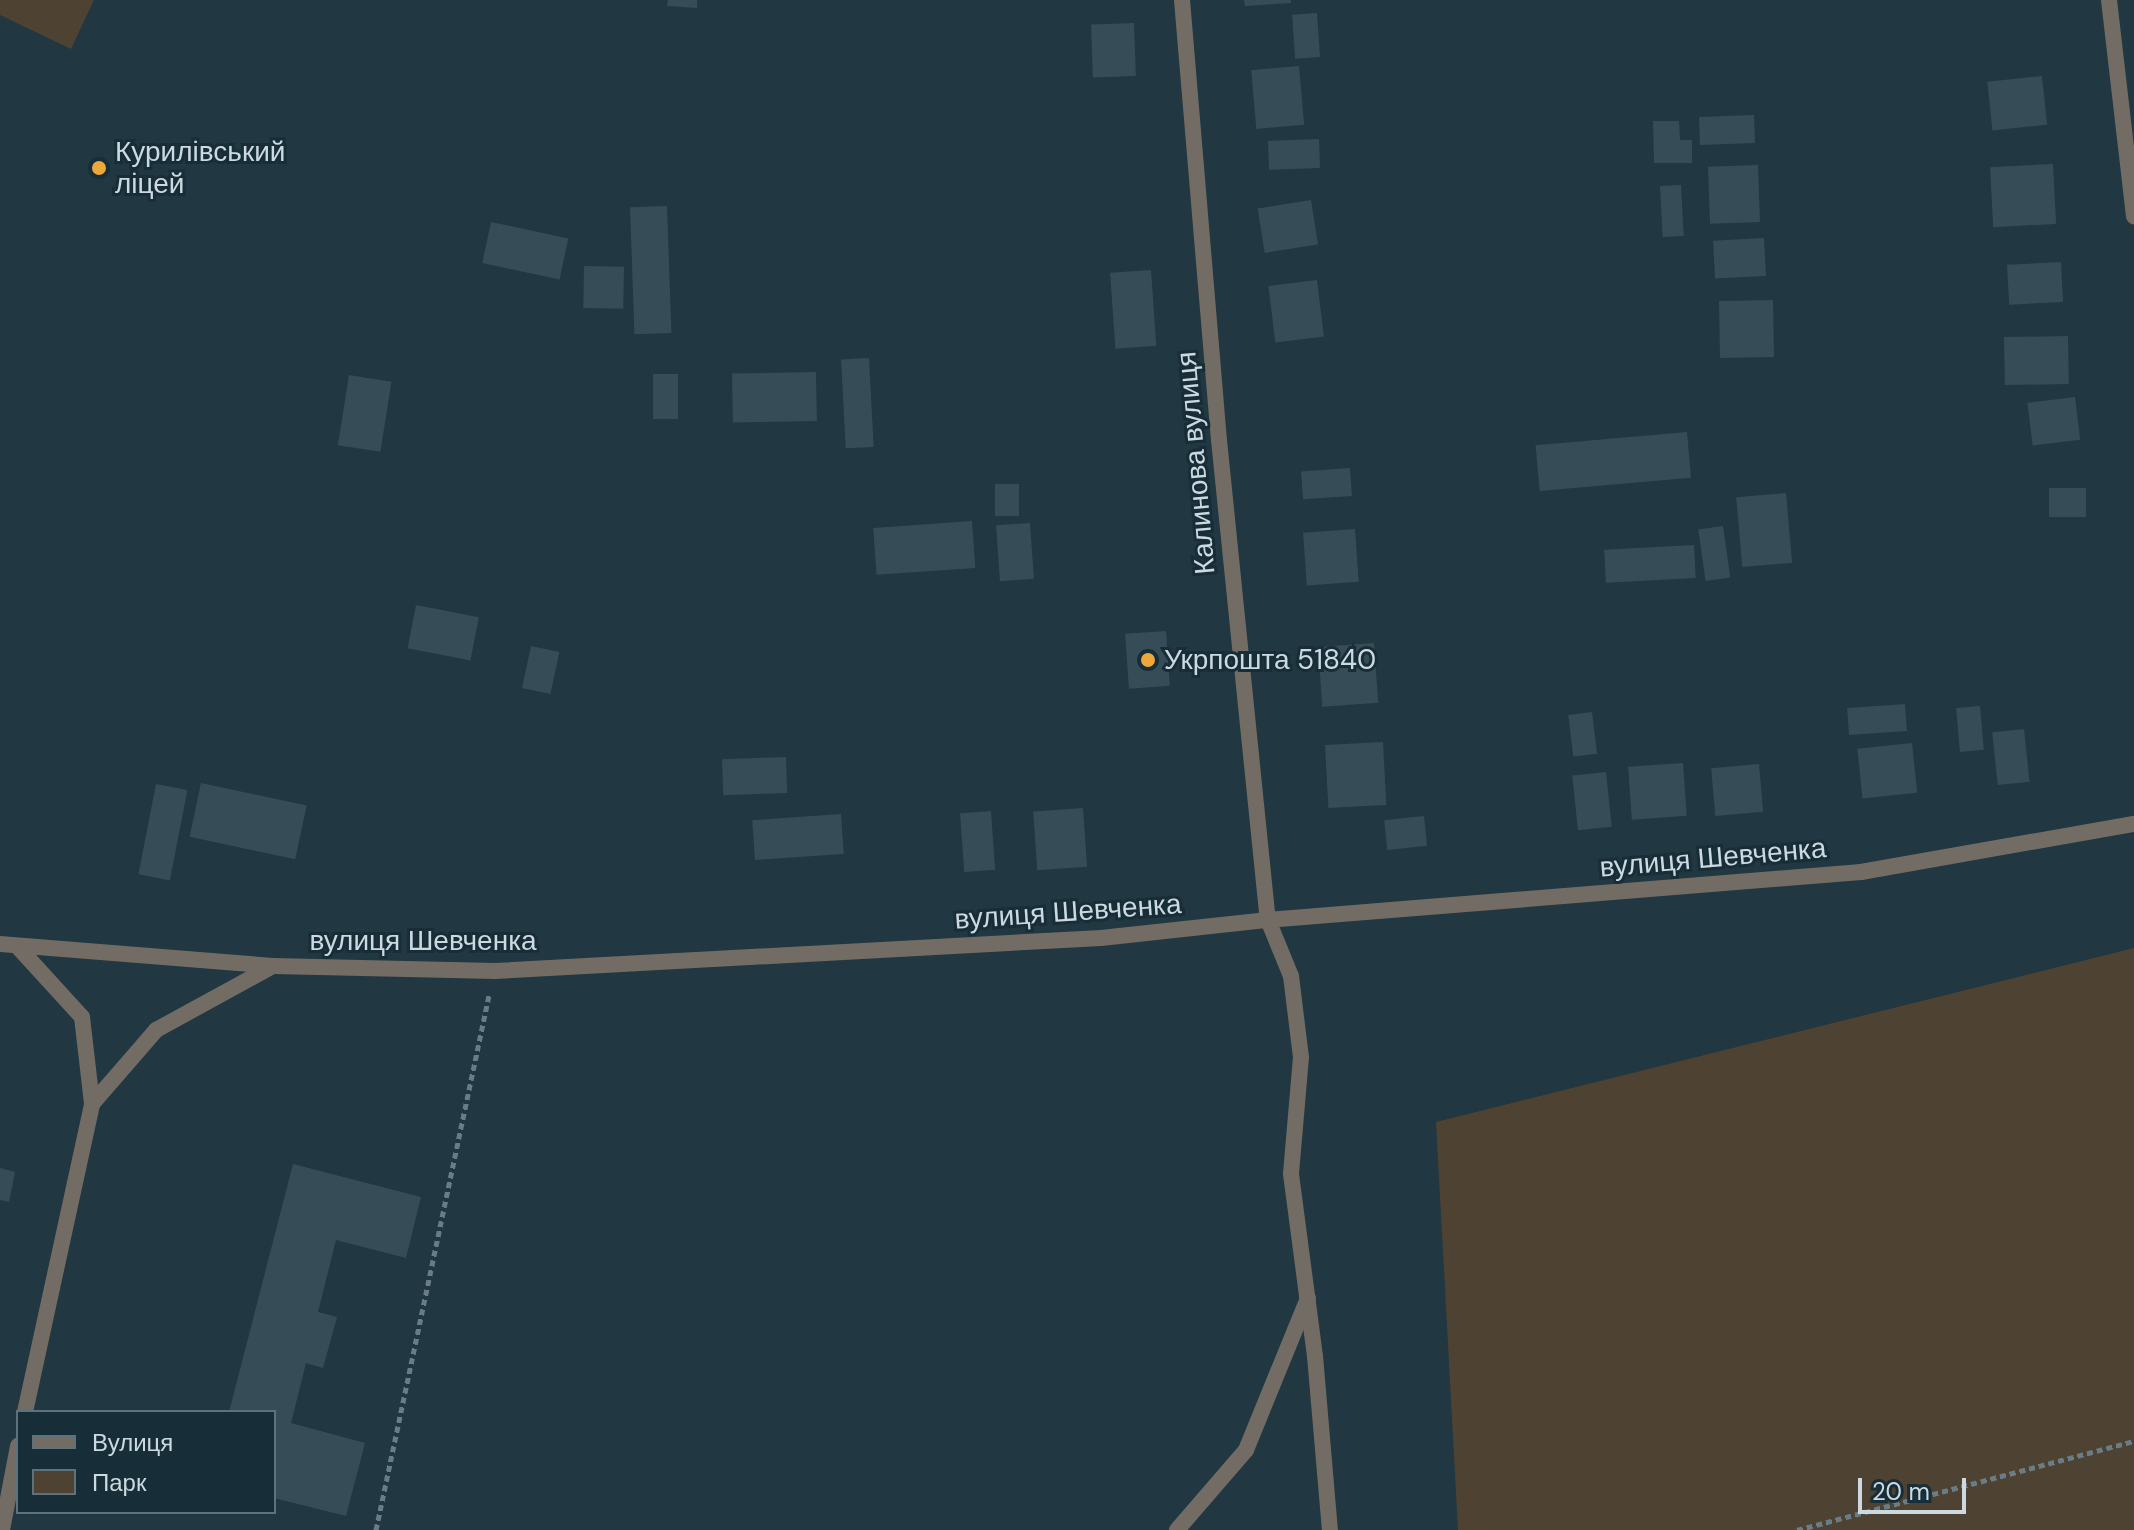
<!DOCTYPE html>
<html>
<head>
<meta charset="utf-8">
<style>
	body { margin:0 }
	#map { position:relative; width:2134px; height:1530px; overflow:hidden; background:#213741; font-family:"DM Sans",sans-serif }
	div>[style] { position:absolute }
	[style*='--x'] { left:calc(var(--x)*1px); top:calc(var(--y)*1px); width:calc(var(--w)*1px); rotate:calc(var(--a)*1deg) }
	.green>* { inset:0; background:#4e4232 }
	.building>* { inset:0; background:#364d57; transform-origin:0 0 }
	.path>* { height:5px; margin-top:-2.5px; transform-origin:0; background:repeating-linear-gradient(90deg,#6a7c85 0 6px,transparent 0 10px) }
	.service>* { height:16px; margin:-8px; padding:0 8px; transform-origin:8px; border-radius:8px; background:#726c64 }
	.minor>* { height:16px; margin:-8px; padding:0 8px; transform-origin:8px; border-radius:8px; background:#726c64 }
	.dots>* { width:22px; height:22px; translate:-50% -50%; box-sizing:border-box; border:4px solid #172d37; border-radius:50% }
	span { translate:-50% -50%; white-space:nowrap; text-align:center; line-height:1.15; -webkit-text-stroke:6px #172d37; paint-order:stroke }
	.poi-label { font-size:28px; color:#ccd9e0 }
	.left { translate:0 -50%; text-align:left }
	.street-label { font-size:28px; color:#ccd9e0 }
	.legend { position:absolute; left:16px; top:1410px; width:260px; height:104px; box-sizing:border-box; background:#172d37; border:2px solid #5f727b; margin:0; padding:10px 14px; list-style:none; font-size:24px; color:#ccd9e0 }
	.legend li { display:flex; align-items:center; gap:16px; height:40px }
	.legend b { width:40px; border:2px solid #5f727b }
	.scale { position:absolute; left:1858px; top:1478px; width:108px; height:36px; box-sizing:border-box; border:4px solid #ccd9e0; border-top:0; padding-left:10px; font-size:24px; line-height:28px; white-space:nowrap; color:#ccd9e0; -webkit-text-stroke:6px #172d37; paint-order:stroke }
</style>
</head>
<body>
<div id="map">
	<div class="green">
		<div style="clip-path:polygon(0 0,94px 0,71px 49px,0 15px)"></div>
		<div style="clip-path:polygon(2134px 948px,2134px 1530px,1458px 1530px,1436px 1122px)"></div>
	</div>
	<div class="building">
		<div style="clip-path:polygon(668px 0,697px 0,697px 8px,667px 6px)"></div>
		<div style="clip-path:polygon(1244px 0,1291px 0,1291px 3px,1245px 6px)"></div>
		<div style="left:1317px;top:13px;width:44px;height:25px;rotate:86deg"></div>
		<div style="left:1134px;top:23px;width:53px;height:43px;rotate:88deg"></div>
		<div style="left:1299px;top:66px;width:59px;height:48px;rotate:85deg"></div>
		<div style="left:2042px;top:76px;width:49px;height:55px;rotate:84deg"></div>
		<div style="left:1754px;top:115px;width:28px;height:55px;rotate:88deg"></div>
		<div style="clip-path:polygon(1653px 121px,1679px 121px,1680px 140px,1692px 140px,1692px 163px,1654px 163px)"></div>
		<div style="left:1319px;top:139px;width:29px;height:51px;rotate:88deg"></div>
		<div style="left:2053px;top:164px;width:60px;height:63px;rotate:87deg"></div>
		<div style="left:1758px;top:165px;width:57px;height:50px;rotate:88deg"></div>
		<div style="left:1681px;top:185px;width:51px;height:21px;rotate:87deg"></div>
		<div style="left:1311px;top:200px;width:45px;height:54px;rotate:81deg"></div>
		<div style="left:667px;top:206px;width:127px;height:37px;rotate:88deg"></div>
		<div style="left:491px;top:222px;width:79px;height:42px;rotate:12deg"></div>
		<div style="left:1764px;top:238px;width:38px;height:51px;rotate:87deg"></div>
		<div style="left:2061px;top:262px;width:40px;height:54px;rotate:87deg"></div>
		<div style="left:584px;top:266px;width:40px;height:42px;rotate:1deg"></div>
		<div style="left:1151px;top:270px;width:76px;height:41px;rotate:86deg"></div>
		<div style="left:1317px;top:280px;width:57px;height:49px;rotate:83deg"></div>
		<div style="left:1773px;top:300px;width:57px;height:54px;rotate:89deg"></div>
		<div style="left:2068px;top:336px;width:48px;height:64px;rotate:89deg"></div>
		<div style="left:869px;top:358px;width:89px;height:28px;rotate:87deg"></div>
		<div style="left:816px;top:372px;width:49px;height:84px;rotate:89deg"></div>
		<div style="left:653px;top:374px;width:25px;height:45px"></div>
		<div style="left:349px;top:375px;width:43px;height:71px;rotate:9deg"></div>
		<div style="left:2075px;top:397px;width:43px;height:48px;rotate:83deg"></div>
		<div style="left:1687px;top:432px;width:46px;height:152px;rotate:85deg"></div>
		<div style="left:1350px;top:468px;width:28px;height:49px;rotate:86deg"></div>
		<div style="left:995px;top:484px;width:24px;height:32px"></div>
		<div style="left:2086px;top:488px;width:29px;height:37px;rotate:90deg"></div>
		<div style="left:1786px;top:493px;width:70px;height:50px;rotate:85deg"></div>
		<div style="left:972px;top:521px;width:47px;height:99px;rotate:86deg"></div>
		<div style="left:1030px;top:523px;width:56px;height:34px;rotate:86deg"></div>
		<div style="left:1723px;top:526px;width:52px;height:25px;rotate:82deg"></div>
		<div style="left:1355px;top:529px;width:53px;height:52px;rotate:86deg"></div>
		<div style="left:1694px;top:545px;width:33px;height:90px;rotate:87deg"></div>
		<div style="left:416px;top:605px;width:64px;height:44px;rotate:11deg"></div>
		<div style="left:1166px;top:631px;width:55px;height:41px;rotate:86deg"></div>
		<div style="left:1374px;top:643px;width:60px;height:56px;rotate:86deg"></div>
		<div style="left:531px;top:646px;width:29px;height:43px;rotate:12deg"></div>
		<div style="left:1905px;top:704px;width:27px;height:58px;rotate:86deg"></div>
		<div style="left:1980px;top:706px;width:44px;height:24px;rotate:85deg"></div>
		<div style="left:1592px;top:712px;width:42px;height:24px;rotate:83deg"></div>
		<div style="left:2024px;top:729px;width:53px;height:32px;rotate:84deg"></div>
		<div style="left:1383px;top:742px;width:63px;height:58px;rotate:87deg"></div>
		<div style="left:1912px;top:743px;width:50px;height:55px;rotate:84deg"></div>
		<div style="left:786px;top:757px;width:36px;height:64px;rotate:88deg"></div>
		<div style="left:1683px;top:763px;width:53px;height:55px;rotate:86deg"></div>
		<div style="left:1759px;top:764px;width:48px;height:48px;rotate:85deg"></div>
		<div style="left:1606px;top:772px;width:55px;height:34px;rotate:84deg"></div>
		<div style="left:201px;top:783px;width:108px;height:55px;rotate:12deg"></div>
		<div style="left:156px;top:784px;width:32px;height:92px;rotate:11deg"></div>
		<div style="left:1083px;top:808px;width:59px;height:50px;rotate:86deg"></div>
		<div style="left:991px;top:811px;width:59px;height:31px;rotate:86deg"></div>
		<div style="left:841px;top:814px;width:40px;height:89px;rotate:86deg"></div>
		<div style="left:1424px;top:816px;width:30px;height:40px;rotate:84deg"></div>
		<div style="clip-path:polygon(293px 1164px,421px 1197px,406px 1258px,336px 1240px,318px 1312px,337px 1317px,323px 1368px,306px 1363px,291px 1423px,365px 1443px,346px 1516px,274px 1498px,274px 1412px,229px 1412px)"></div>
		<div style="clip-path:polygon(0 1168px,15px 1172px,9px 1202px,0 1200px)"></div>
	</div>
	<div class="path">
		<div style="--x:376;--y:1530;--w:547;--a:-78.07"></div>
		<div style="--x:1797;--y:1530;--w:349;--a:-14.8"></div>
	</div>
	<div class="service">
		<div style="--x:1177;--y:1530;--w:106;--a:-49.2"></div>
		<div style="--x:1246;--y:1450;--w:164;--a:-67.8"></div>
	</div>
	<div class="minor">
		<div style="--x:1182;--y:0;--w:442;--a:85.2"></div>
		<div style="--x:1219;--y:440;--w:482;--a:84.2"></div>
		<div style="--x:1268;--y:920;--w:61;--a:67.7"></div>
		<div style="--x:1291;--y:976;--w:82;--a:83"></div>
		<div style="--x:1301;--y:1057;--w:117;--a:94.9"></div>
		<div style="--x:1291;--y:1174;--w:184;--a:82.5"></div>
		<div style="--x:1315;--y:1356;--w:175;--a:85.1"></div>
		<div style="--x:2109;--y:0;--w:218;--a:83.4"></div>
		<div style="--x:0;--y:944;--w:274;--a:4.6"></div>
		<div style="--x:273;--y:966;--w:222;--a:1.3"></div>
		<div style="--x:495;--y:971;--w:607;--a:-3.12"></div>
		<div style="--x:1101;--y:938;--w:168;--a:-6.2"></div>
		<div style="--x:1268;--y:920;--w:595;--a:-4.63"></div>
		<div style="--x:1861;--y:872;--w:277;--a:-10"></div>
		<div style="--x:18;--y:947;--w:95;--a:47.6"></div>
		<div style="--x:82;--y:1017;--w:88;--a:83.4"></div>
		<div style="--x:92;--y:1104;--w:98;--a:-49.1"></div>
		<div style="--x:156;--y:1030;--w:131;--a:-28.7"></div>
		<div style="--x:25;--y:1412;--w:315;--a:-77.7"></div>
		<div style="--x:2;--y:1530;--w:86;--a:-79.2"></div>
	</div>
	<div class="dots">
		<div style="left:99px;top:168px;background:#eda83b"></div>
		<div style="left:1148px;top:660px;background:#eda83b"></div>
	</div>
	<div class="poi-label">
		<span class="left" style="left:115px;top:168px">Курилівський<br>ліцей</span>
		<span class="left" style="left:1164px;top:660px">Укрпошта 51840</span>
	</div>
	<div class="street-label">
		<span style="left:1196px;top:463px;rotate:-95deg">Калинова вулиця</span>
		<span style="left:1713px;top:858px;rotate:-5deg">вулиця Шевченка</span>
		<span style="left:1068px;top:912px;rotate:-4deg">вулиця Шевченка</span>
		<span style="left:423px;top:941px">вулиця Шевченка</span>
	</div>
	<ul class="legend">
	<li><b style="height:10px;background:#726c64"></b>Вулиця</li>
	<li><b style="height:22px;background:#4e4232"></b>Парк</li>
	</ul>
	<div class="scale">20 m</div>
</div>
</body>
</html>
